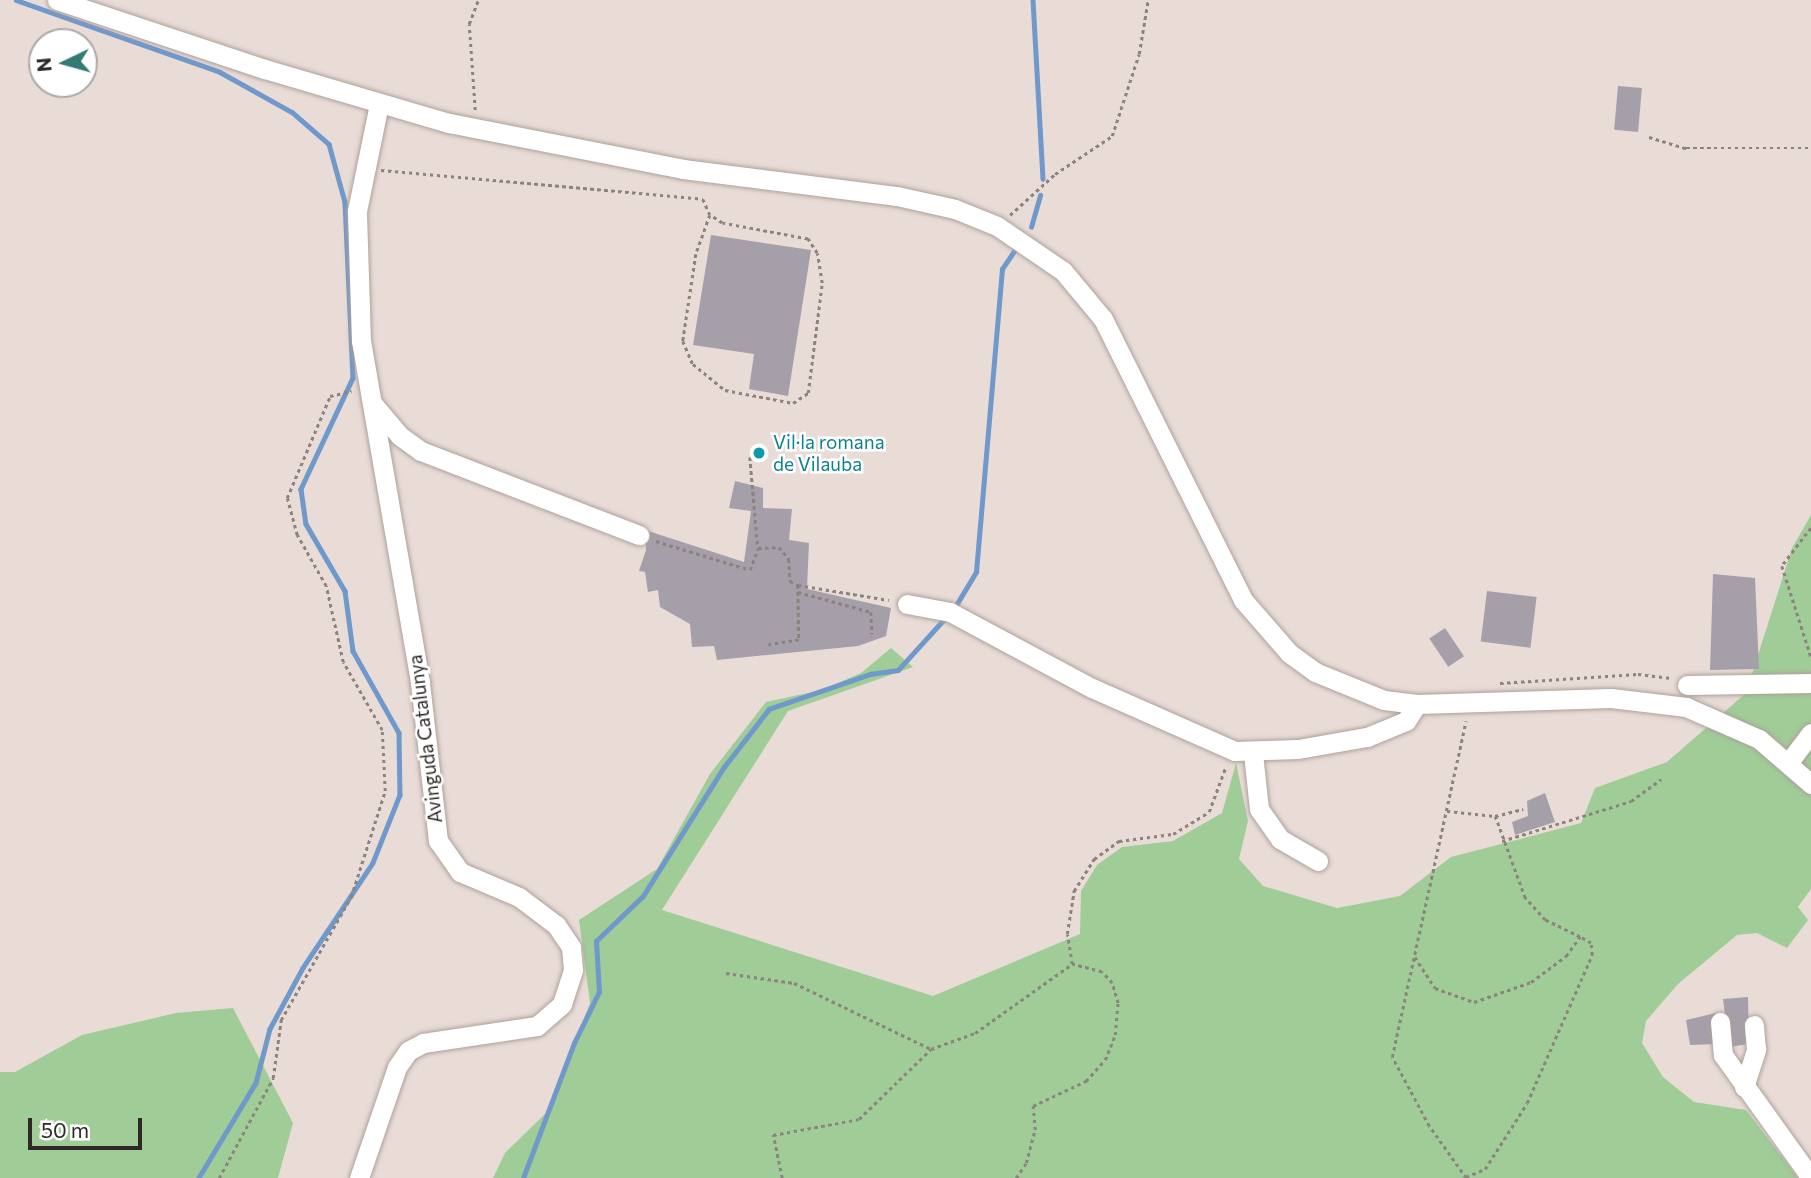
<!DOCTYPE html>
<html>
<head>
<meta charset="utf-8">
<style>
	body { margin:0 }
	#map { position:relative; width:1811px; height:1178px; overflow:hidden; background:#e9dcd7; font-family:Commissioner,sans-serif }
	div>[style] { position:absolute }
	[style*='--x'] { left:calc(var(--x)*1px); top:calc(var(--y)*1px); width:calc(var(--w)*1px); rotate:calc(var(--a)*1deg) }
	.green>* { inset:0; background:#a0cc97 }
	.stream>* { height:4.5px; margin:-2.25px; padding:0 2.25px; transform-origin:2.25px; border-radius:2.25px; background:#6f98cb }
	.building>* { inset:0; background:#a49fa9; transform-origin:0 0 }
	.path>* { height:2.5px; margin-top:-1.25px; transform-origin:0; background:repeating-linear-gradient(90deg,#8c837f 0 3.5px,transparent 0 7px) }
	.roads { filter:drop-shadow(0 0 2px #ada19c) drop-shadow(0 0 2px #ada19c) }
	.minor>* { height:19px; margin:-9.5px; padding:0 9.5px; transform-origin:9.5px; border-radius:9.5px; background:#fff }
	.dots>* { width:19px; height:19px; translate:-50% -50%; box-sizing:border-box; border:4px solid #fff; border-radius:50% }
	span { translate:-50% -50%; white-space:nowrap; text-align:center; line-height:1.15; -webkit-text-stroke:5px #fff; paint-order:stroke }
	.culture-label { font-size:19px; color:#0d838f }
	.left { translate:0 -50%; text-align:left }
	.street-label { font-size:19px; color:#2e2927 }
	.north { position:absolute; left:28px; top:28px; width:70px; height:70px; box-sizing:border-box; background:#fff; border:2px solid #aba9a9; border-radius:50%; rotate:265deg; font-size:19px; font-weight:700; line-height:28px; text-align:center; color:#2e2927 }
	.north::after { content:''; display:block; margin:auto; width:24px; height:32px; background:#347b75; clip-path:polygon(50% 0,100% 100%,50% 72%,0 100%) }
	.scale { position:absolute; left:28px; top:1118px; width:114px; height:32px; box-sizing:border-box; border:4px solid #2e2927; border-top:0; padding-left:9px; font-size:21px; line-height:24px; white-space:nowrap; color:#2e2927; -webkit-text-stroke:5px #fff; paint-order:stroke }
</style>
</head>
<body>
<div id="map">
	<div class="green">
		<div style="clip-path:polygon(1811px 515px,1811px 889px,1798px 907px,1808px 920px,1787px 948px,1757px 933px,1737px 935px,1678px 984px,1646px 1021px,1642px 1043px,1663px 1077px,1694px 1102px,1746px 1110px,1798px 1178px,493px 1178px,505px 1153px,548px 1111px,590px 1003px,579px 920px,657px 869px,710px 774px,766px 702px,822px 690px,861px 673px,891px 648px,913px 667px,788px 711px,662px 910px,933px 996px,1080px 934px,1081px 891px,1097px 865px,1122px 847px,1173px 841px,1222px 813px,1236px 763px,1248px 821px,1239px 859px,1263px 886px,1337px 908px,1400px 896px,1451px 857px,1581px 823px,1595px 788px,1667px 762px,1746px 693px,1792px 548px)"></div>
		<div style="clip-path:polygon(233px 1008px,293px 1123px,278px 1178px,0 1178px,0 1072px,15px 1072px,82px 1035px,176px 1013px)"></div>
	</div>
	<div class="stream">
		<div style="--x:16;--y:0;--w:216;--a:19.4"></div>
		<div style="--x:220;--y:72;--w:82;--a:29.1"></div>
		<div style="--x:292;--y:112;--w:49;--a:40.9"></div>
		<div style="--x:329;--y:144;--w:60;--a:74.6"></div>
		<div style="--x:345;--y:202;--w:176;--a:87.4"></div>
		<div style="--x:353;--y:378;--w:123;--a:115.1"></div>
		<div style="--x:301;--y:489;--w:35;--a:82"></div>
		<div style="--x:306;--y:524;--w:78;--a:59.8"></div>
		<div style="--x:345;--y:591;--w:61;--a:82.4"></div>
		<div style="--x:353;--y:651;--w:94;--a:60.7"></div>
		<div style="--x:399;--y:733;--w:62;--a:89.1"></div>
		<div style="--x:400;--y:795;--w:73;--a:111.7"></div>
		<div style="--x:373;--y:863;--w:126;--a:123.7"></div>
		<div style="--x:303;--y:968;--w:69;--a:118.4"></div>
		<div style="--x:270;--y:1029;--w:56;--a:104.5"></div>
		<div style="--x:256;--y:1083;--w:111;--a:121"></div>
		<div style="--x:1033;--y:0;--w:179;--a:86.8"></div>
		<div style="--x:1031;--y:227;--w:33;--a:-74"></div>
		<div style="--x:955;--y:607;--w:41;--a:-59"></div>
		<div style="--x:976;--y:572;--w:304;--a:-85.1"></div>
		<div style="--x:1002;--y:269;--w:22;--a:-56"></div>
		<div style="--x:523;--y:1178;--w:144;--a:-69.3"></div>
		<div style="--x:574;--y:1043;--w:57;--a:-63.9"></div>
		<div style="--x:599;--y:992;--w:51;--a:-93.4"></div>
		<div style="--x:596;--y:941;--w:65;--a:-43.8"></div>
		<div style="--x:643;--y:896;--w:152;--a:-57.9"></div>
		<div style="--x:724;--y:767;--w:73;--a:-52.2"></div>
		<div style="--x:769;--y:709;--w:107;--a:-19.1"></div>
		<div style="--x:870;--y:674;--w:28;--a:-8"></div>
		<div style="--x:898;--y:670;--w:73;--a:-47.8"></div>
	</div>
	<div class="building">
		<div style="left:1618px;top:86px;width:24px;height:44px;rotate:5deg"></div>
		<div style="clip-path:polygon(711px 235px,811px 250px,788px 396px,749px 389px,754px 354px,693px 345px)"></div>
		<div style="clip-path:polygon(735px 481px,763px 488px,763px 508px,792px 509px,789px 540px,809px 543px,807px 589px,891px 608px,886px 636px,858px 646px,717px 660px,714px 646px,692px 647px,690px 624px,660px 607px,658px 590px,648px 592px,645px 572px,639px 571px,646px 550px,645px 530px,744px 562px,751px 511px,729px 508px)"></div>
		<div style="clip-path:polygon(1713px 574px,1755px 578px,1759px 669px,1710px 670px)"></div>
		<div style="left:1487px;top:591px;width:50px;height:51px;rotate:7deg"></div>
		<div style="left:1445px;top:628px;width:34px;height:19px;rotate:56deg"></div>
		<div style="clip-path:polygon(1545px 793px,1555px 822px,1515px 835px,1512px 822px,1528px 816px,1527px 801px)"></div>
		<div style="clip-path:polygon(1748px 997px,1749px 1044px,1729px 1047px,1723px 999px)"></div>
		<div style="clip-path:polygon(1716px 1013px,1717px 1044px,1690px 1045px,1686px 1020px)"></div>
	</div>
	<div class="path">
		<div style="--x:475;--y:110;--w:86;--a:-94"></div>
		<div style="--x:469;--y:24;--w:26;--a:-69"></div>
		<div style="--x:1649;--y:137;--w:39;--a:17"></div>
		<div style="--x:1686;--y:148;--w:125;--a:0"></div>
		<div style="--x:381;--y:170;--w:323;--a:5.1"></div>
		<div style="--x:703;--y:199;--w:17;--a:66"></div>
		<div style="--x:710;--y:215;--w:41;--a:109.7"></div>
		<div style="--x:696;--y:254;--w:88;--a:98.5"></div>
		<div style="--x:683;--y:341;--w:25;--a:67"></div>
		<div style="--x:693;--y:364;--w:41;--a:39.1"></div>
		<div style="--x:725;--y:390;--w:69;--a:10.8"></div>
		<div style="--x:793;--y:403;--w:18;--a:-34"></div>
		<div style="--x:808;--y:393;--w:111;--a:-82.7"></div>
		<div style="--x:822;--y:283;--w:30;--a:-99"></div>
		<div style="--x:817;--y:253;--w:17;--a:-123"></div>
		<div style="--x:808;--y:239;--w:87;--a:-169.5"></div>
		<div style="--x:722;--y:223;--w:14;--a:-146"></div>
		<div style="--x:1010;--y:215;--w:61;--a:-42.3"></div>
		<div style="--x:1055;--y:174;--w:69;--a:-33.7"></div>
		<div style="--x:1112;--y:136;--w:86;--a:-71.8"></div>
		<div style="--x:1139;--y:54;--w:55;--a:-80.5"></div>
		<div style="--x:750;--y:457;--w:91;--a:85"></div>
		<div style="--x:1811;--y:528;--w:48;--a:127.3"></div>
		<div style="--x:1782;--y:566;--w:96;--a:72.3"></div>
		<div style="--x:656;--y:541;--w:98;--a:17.1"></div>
		<div style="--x:750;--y:570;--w:23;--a:-70"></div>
		<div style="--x:758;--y:548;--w:21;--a:-3"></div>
		<div style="--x:779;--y:547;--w:16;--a:50"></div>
		<div style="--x:789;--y:559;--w:22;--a:87"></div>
		<div style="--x:790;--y:581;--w:9;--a:27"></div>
		<div style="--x:798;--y:585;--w:55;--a:89"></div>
		<div style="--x:799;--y:640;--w:31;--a:171"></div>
		<div style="--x:798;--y:585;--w:92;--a:9.4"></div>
		<div style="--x:798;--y:592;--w:76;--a:15.3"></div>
		<div style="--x:871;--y:612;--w:22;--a:87"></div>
		<div style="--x:1500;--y:683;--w:138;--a:-3.7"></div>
		<div style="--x:1638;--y:674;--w:33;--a:7"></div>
		<div style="--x:1447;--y:811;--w:48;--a:5.9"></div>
		<div style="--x:1495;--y:816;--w:29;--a:-14"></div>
		<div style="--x:1502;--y:841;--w:135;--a:-17.2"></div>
		<div style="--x:1631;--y:801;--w:37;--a:-36"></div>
		<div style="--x:1415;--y:957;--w:37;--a:57"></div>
		<div style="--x:1435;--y:988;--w:41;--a:19.7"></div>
		<div style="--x:1474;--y:1002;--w:60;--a:-19.3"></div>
		<div style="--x:1531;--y:982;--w:44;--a:-36.6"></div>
		<div style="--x:1566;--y:956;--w:24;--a:-54"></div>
		<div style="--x:1580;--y:937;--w:39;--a:-154"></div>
		<div style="--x:1545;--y:920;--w:30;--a:-132"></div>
		<div style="--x:1525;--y:898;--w:87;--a:-110.1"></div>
		<div style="--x:726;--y:973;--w:69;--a:8.4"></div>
		<div style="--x:794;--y:983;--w:152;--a:25.7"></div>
		<div style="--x:931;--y:1049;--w:47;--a:-20"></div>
		<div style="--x:975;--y:1033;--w:119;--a:-35.4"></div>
		<div style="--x:1072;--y:964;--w:30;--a:-99"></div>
		<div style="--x:1067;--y:934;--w:44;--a:-80.8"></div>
		<div style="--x:1074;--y:891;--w:38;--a:-58"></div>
		<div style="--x:1094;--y:859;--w:31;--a:-36"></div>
		<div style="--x:1119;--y:841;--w:54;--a:-7.4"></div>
		<div style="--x:1173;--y:834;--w:42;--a:-31.4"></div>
		<div style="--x:1209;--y:812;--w:49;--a:-69.7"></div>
		<div style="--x:1466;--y:1177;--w:21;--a:-23"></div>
		<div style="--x:1485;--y:1169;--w:78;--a:-57.5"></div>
		<div style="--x:1527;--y:1103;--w:162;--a:-66.3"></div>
		<div style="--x:1592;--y:955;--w:12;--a:-95"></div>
		<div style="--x:1591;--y:943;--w:13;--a:-151"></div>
		<div style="--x:219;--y:1178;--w:114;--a:-61.6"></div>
		<div style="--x:273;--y:1078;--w:59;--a:-82.1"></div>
		<div style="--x:281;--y:1020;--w:142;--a:-60.4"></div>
		<div style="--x:351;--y:897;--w:111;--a:-72.2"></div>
		<div style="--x:385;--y:791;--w:61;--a:-92.8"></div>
		<div style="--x:382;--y:730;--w:78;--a:-119.8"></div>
		<div style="--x:343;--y:662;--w:78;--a:-102.6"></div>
		<div style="--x:326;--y:586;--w:59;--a:-119.6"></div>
		<div style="--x:297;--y:535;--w:38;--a:-105"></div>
		<div style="--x:287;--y:498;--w:111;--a:-67.1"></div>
		<div style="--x:330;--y:396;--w:22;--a:-13"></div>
		<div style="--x:782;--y:1178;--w:44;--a:-101.8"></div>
		<div style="--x:773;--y:1135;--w:87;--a:-10.5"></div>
		<div style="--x:859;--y:1119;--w:100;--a:-44.2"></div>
		<div style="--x:1016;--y:1178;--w:18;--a:-56"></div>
		<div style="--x:1026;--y:1163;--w:34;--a:-75"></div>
		<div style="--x:1035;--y:1130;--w:24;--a:-95"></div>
		<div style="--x:1033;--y:1106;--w:59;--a:-25.3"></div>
		<div style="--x:1086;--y:1081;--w:28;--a:-48"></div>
		<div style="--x:1105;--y:1060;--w:27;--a:-68"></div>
		<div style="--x:1115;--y:1035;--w:32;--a:-85"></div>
		<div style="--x:1118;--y:1003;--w:21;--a:-107"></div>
		<div style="--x:1112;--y:983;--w:15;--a:-132"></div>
		<div style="--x:1102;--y:972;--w:31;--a:-165"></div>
		<div style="--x:1466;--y:1178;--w:64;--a:-125.4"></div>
		<div style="--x:1429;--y:1126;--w:78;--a:-118.2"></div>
		<div style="--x:1392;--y:1057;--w:344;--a:-77.6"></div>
	</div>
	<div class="roads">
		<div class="minor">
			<div style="--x:57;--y:0;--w:219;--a:18.4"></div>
			<div style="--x:265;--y:69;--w:192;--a:16.4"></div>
			<div style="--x:449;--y:123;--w:238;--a:11.1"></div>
			<div style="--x:683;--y:169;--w:216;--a:7.2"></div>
			<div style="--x:897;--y:196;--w:59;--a:12.6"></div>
			<div style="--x:955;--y:209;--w:45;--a:22"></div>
			<div style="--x:997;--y:226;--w:80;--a:34.3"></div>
			<div style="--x:1063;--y:271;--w:62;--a:50.2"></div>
			<div style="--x:1103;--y:319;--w:314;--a:63.5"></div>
			<div style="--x:1243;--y:600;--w:70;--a:49"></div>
			<div style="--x:1289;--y:653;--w:32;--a:36"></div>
			<div style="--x:1315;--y:672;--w:74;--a:22.1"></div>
			<div style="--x:1384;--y:700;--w:33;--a:7"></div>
			<div style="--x:1417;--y:704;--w:194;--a:-1.8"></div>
			<div style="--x:1611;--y:698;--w:76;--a:6.8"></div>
			<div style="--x:1686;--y:707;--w:80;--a:23.7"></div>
			<div style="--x:1759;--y:739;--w:69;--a:40.9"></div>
			<div style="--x:372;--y:403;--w:43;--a:49.7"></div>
			<div style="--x:400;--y:436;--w:26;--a:36"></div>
			<div style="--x:421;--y:451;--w:234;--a:21.1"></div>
			<div style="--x:907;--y:604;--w:44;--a:10.5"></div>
			<div style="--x:950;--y:612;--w:161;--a:28.2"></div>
			<div style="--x:1092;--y:688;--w:156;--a:23.8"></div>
			<div style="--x:1235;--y:751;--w:63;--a:-1.8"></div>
			<div style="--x:1298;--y:749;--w:70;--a:-9.9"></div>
			<div style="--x:1367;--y:737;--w:42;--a:-22.3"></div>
			<div style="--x:1406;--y:721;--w:20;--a:-57"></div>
			<div style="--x:1687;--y:685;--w:124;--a:-0.9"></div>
			<div style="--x:1253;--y:753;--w:56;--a:83.9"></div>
			<div style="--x:1259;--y:809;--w:37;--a:55"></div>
			<div style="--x:1280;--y:839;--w:44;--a:30.1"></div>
			<div style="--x:1789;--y:762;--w:36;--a:-53"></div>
			<div style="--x:1720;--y:1022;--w:33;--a:85"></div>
			<div style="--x:1723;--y:1055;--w:151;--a:54.4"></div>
			<div style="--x:1744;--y:1087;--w:40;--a:-72"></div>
			<div style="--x:1756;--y:1049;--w:24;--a:-95"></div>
			<div style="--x:359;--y:1178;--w:117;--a:-71.1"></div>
			<div style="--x:397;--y:1067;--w:19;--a:-55"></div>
			<div style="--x:408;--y:1051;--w:17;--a:-28"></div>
			<div style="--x:423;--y:1043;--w:115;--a:-8.5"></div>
			<div style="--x:537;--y:1026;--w:33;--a:-41"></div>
			<div style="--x:562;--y:1004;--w:36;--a:-72"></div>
			<div style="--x:573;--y:970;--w:23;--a:-95"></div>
			<div style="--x:571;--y:947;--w:27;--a:-124"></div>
			<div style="--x:556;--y:925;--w:46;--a:-142.9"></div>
			<div style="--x:519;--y:897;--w:64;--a:-157"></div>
			<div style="--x:460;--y:872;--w:38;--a:-125"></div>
			<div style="--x:438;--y:841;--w:160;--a:-96.5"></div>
			<div style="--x:420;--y:682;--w:346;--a:-99.8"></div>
			<div style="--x:361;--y:341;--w:130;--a:-91.8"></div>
			<div style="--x:357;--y:211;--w:109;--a:-78.4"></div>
		</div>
	</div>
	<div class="dots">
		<div style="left:759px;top:453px;background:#0f9aa8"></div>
	</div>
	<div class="culture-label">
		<span class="left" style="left:773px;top:453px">Vil·la romana<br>de Vilauba</span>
	</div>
	<div class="street-label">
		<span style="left:425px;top:739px;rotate:-97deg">Avinguda Catalunya</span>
	</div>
	<div class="north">N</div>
	<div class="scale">50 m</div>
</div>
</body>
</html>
